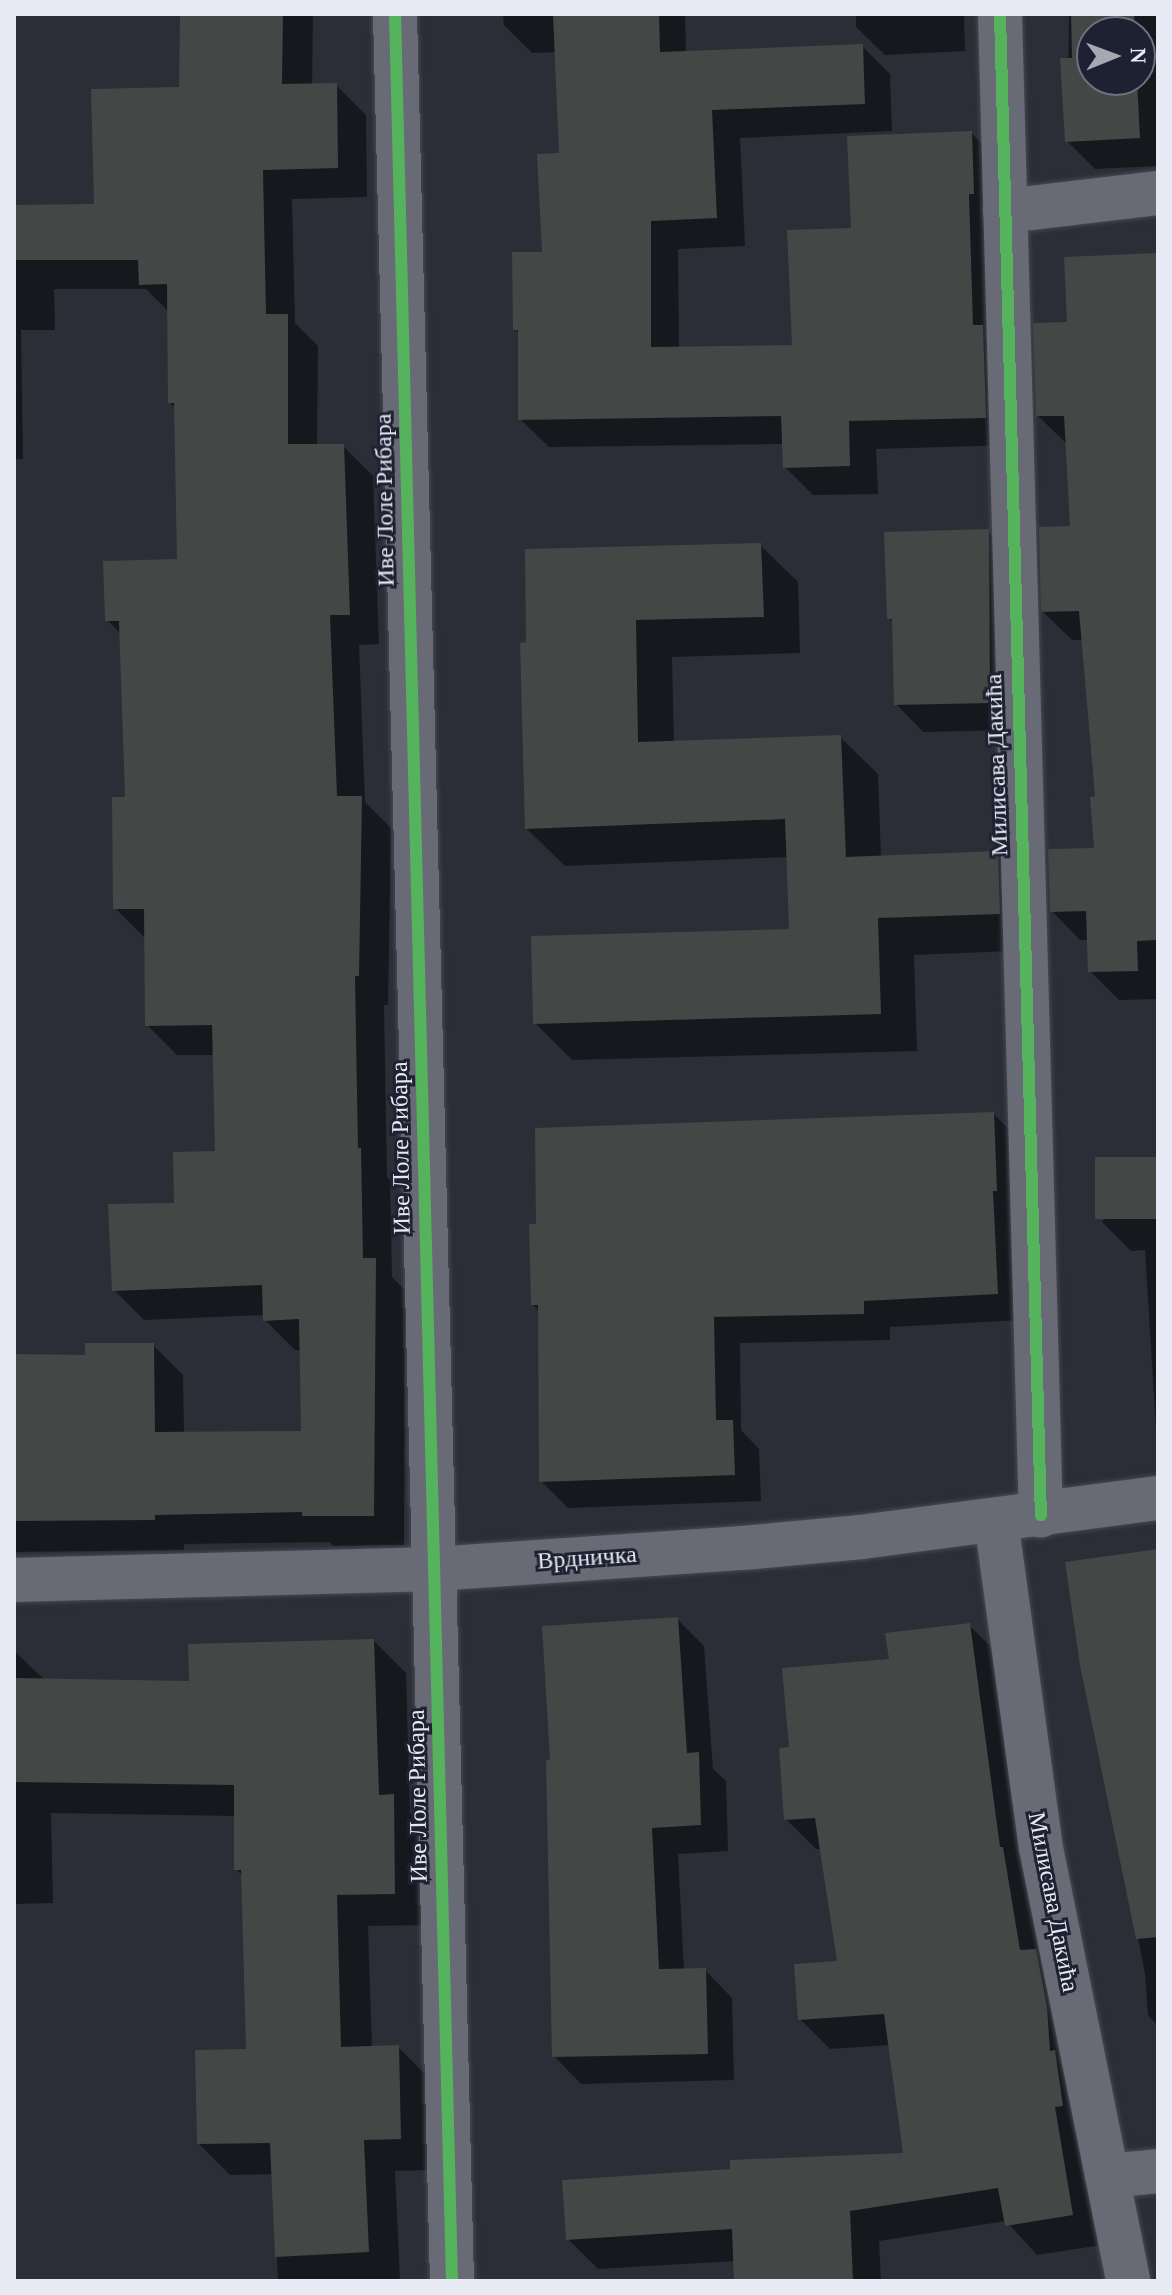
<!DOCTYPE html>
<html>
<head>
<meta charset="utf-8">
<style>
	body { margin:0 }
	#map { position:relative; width:1172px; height:2295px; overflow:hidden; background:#2c2e37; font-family:"Times New Roman",serif }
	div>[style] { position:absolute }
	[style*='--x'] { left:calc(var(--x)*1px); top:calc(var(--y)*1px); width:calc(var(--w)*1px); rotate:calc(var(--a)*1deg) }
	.shadow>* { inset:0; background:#0007 }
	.building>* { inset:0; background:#454646; transform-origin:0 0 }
	.roads { filter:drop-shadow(0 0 2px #474951) drop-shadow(0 0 2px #474951) }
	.minor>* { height:44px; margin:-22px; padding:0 22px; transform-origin:22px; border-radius:22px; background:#686b76 }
	.cycleway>* { height:12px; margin:-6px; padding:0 6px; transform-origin:6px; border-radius:6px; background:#56b35d }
	span { translate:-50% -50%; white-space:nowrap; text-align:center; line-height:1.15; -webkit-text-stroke:6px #1e2131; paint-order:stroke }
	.street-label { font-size:24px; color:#e7eaf4 }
	.frame { position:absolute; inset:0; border:16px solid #e7eaf4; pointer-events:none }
	.north { position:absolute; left:1076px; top:16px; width:80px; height:80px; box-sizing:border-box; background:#1e2131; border:2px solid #6e717f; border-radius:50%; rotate:89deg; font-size:22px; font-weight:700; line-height:32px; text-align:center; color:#e7eaf4 }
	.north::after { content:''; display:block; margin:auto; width:28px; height:36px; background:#a6a8b2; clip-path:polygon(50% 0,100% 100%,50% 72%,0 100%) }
</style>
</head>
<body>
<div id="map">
	<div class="shadow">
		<div style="clip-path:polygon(182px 14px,313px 14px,312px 86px,336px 85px,366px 115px,367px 197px,292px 199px,295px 323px,318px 346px,317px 446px,343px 446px,373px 476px,379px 644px,359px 645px,365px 802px,391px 828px,388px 1005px,384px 1005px,387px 1177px,390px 1180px,392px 1277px,405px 1290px,404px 1545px,334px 1546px,329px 1542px,184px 1544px,184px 1550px,14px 1552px,14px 1356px,87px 1357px,153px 1345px,183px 1375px,184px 1434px,303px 1433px,302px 1350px,295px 1350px,265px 1320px,265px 1315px,144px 1320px,114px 1290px,217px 1153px,215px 1055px,177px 1055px,147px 1025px,146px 939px,115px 908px,127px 799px,121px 634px,107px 620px,179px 561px,176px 409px,170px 403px,170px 313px,146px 289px,54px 289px,55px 330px,21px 330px,23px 459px,14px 459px,14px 207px,96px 206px,181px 89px)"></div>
		<div style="clip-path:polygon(503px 14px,685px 14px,686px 53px,862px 46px,890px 74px,892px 131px,740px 138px,745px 246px,678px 249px,679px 348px,794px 347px,853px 229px,971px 133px,1000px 161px,1013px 445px,876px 449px,878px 494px,813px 495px,785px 467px,784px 444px,549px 447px,520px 419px,520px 334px,515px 329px,544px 254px,561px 154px,557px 52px,532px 53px,504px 25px)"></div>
		<div style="clip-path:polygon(856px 14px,964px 14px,965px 51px,885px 55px,856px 27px)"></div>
		<div style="clip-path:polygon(evenodd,1069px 14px,1158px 14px,1158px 166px,1095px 169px,1067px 141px,1069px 14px,1092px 32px,1140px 32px,1140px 80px,1092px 80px,1092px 32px)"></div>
		<div style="clip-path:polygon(1158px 255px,1158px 999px,1119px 1000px,1090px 971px,1089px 940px,1080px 940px,1052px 911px,1096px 850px,1097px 798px,1084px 640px,1072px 640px,1043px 612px,1072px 528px,1068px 445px,1038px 416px,1069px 324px)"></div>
		<div style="clip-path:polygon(988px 531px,1016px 558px,1017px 730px,923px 732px,896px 704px,894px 623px,889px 618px)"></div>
		<div style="clip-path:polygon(760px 545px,798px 582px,800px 653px,672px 657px,674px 743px,840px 737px,878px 774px,881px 858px,997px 853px,1034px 891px,1036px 950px,914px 955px,917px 1051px,572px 1060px,535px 1023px,791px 931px,788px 857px,565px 866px,527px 829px,522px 645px)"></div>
		<div style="clip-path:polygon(994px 1114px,1020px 1141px,1024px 1320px,890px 1327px,890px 1340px,740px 1343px,741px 1430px,759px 1449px,761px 1501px,568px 1508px,541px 1481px,540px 1312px,533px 1305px)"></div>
		<div style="clip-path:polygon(1158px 1159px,1158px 1462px,1145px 1250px,1131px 1251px,1102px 1222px)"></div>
		<div style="clip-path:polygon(1158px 1551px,1158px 2026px,1148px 2015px,1145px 1973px,1082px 1665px)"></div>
		<div style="clip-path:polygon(677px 1619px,704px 1646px,713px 1769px,726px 1781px,728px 1851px,678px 1854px,684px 1971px,705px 1970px,732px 1998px,734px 2080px,581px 2084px,554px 2056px,552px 1762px)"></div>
		<div style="clip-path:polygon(969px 1625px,999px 1655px,1102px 2245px,1037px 2255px,1006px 2221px,879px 2241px,881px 2281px,736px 2281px,736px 2261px,598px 2269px,568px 2239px,732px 2171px,906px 2155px,890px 2045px,830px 2049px,800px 2019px,840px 1963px,822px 1849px,816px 1849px,786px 1819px,791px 1749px,891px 1660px)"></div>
		<div style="clip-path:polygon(374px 1641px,406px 1673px,410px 1813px,425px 1828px,426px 1925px,368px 1926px,372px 2048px,398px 2047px,430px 2079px,432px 2170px,395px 2171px,400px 2281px,278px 2281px,273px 2174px,230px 2175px,199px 2144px,248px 2050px,243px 1876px,236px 1869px,236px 1816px,51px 1813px,53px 1903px,14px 1904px,14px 1651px,45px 1680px,191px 1683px)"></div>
	</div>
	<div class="building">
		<div style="clip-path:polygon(180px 14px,283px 14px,282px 84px,337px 83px,338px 168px,263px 170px,266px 314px,288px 314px,288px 444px,344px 444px,350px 615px,330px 615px,337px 796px,362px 796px,359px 976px,355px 976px,358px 1148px,361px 1148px,363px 1258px,376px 1258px,374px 1516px,302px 1516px,302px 1512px,155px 1515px,155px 1520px,14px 1521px,14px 1354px,85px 1355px,85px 1343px,154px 1343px,155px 1432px,301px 1431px,299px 1319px,263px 1321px,262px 1285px,112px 1291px,108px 1204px,174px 1203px,173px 1152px,215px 1151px,212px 1025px,145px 1026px,144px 909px,113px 909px,112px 797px,125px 797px,119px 621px,105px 621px,103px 561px,177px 559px,174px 403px,168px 403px,167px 284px,139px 285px,138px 260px,14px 260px,14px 205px,94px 204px,91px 89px,179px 87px)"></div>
		<div style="clip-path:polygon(553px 14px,659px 14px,660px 52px,863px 44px,865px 104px,712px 110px,717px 218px,651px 221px,651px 347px,792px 345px,787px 230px,851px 228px,847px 136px,972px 131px,974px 194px,969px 194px,973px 325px,983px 325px,986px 418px,849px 421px,850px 466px,783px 468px,781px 416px,518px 420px,518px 330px,513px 330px,512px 252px,542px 252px,537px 154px,559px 153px)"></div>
		<div style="clip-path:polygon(1071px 14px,1134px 14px,1135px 32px,1092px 32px,1092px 80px,1137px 80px,1140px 138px,1065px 142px,1060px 58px,1072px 58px)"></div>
		<div style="clip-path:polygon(1158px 253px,1158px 940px,1137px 941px,1138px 971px,1088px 972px,1086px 911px,1050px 912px,1048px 849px,1094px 848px,1090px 797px,1095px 796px,1079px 611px,1041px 612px,1039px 527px,1070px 526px,1064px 416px,1036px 416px,1033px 323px,1067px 322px,1064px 257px)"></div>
		<div style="clip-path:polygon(989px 529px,990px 703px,894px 705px,892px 619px,887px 619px,884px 532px)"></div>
		<div style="clip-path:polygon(761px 543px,764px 617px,636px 620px,638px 742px,841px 735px,846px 857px,998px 851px,1000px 914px,878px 918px,881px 1014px,533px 1024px,531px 936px,789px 929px,785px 819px,525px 829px,520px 643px,526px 642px,525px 549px)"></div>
		<div style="clip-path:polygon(994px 1112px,997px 1191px,993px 1191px,998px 1294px,864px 1301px,864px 1314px,714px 1317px,716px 1420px,733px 1420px,735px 1475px,539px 1482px,538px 1305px,531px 1305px,529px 1224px,536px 1224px,535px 1128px)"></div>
		<div style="left:1158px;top:1157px;width:62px;height:63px;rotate:90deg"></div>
		<div style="clip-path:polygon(1158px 1549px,1158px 1937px,1136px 1939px,1080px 1665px,1065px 1562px)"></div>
		<div style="clip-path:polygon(678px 1617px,687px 1753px,699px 1752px,701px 1825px,652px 1828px,659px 1969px,706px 1968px,708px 2054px,552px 2057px,546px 1760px,550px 1760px,542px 1626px)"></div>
		<div style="clip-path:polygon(970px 1623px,1000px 1847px,1003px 1847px,1020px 1950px,1036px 1949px,1047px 2007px,1050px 2051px,1055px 2050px,1063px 2106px,1055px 2107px,1073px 2215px,1005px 2226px,998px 2188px,850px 2211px,853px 2281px,734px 2281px,732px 2229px,566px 2240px,562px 2180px,730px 2169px,730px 2160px,903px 2153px,884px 2014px,798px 2020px,794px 1964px,837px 1961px,815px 1818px,784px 1820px,779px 1748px,789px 1747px,782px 1668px,889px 1659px,885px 1633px)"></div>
		<div style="clip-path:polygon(374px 1639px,379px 1795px,394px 1794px,395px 1894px,337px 1895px,341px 2047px,399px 2045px,401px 2139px,364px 2140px,369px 2252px,275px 2257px,270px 2143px,197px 2144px,195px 2050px,246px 2049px,241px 1870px,234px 1870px,234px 1785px,14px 1782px,14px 1678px,189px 1681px,188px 1644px)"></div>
	</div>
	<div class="roads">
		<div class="minor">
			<div style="--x:395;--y:14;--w:2268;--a:88.56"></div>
			<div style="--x:1000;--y:14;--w:1502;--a:88.44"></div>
			<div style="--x:1005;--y:211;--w:154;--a:-6.7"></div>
			<div style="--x:996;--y:1520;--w:331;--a:82.2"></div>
			<div style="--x:1041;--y:1848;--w:442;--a:78.6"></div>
			<div style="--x:14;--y:1580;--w:420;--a:-1.5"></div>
			<div style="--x:434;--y:1569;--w:310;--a:-3.9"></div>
			<div style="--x:743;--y:1548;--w:119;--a:-5.3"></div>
			<div style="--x:861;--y:1537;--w:300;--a:-7.5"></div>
			<div style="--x:1107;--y:2176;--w:51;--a:-5.6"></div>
		</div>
	</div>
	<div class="cycleway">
		<div style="--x:395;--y:14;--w:2268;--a:88.56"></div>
		<div style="--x:1000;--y:14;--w:1502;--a:88.44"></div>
	</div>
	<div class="street-label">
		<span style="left:385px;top:500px;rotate:-91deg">Иве Лоле Рибара</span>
		<span style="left:997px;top:765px;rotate:-92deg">Милисава Дакића</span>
		<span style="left:401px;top:1148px;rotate:-91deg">Иве Лоле Рибара</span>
		<span style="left:587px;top:1558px;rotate:-4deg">Врдничка</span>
		<span style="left:418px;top:1796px;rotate:-91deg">Иве Лоле Рибара</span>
		<span style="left:1053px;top:1902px;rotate:79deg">Милисава Дакића</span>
	</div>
	<div class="frame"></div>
	<div class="north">N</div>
</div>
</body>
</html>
